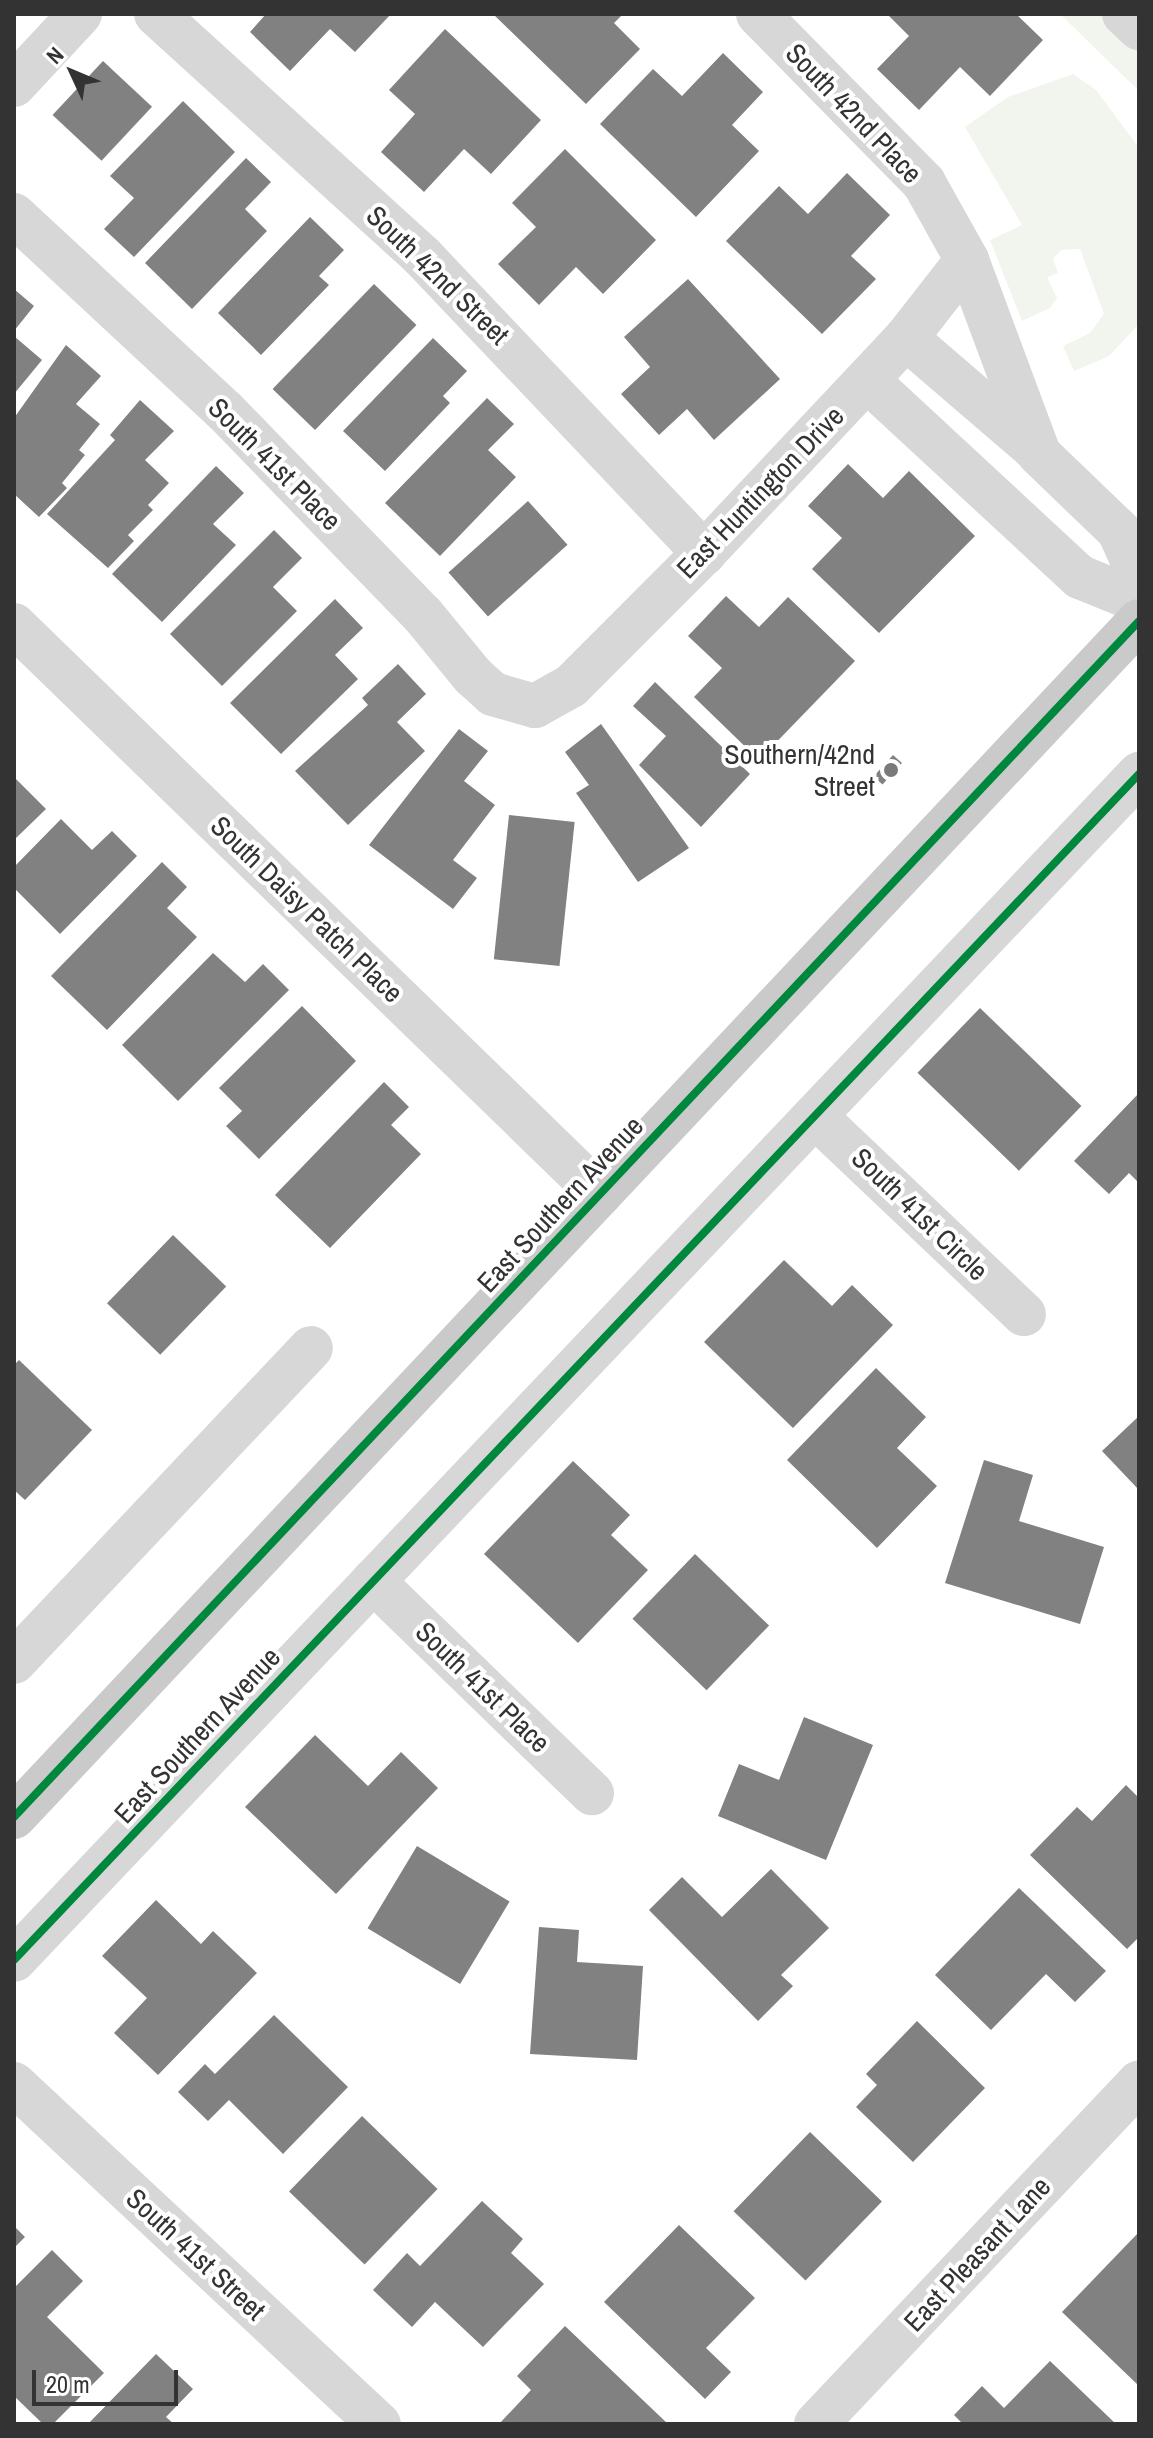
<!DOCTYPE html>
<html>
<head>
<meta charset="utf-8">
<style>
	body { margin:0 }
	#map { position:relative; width:1153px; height:2438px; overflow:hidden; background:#fff; font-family:"Archivo Narrow",sans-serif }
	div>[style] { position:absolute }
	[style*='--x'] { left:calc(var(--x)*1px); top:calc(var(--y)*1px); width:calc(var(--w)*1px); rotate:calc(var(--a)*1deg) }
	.green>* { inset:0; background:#f1f5ed }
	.building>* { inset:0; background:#818181; transform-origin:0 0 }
	.minor>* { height:44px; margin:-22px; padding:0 22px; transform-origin:22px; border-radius:22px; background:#d7d7d7 }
	.major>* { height:44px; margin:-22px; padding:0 22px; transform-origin:22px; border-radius:22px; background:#cacaca }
	.cycleway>* { height:8px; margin:-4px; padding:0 4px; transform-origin:4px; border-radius:4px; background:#00873e }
	.dots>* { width:22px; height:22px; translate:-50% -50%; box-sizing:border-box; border:4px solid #fff; border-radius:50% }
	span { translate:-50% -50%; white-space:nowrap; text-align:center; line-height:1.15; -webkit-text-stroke:8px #fff; paint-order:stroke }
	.street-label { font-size:28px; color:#333 }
	.poi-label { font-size:28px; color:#333 }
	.right { translate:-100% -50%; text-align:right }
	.frame { position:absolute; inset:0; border:16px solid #333; pointer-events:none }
	.north { position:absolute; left:32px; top:32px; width:80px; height:80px; -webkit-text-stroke:6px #fff; paint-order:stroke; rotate:314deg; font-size:22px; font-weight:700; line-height:32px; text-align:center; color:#333 }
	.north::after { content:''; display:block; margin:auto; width:28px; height:36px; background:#333; clip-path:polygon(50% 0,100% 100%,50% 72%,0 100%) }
	.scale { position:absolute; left:32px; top:2370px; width:146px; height:36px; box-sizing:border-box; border:4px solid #333; border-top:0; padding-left:10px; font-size:24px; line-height:28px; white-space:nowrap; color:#333; -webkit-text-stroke:6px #fff; paint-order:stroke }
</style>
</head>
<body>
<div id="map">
	<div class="green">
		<div style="clip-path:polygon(1060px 14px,1139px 14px,1139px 91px)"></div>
		<div style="clip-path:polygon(1073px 74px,1096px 90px,1139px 148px,1139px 324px,1109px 356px,1074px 371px,1063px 346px,1090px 333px,1104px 314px,1080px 249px,1061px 250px,1053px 259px,1058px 273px,1047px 277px,1057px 298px,1050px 308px,1022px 321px,990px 240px,1022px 225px,965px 127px,1008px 97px)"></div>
	</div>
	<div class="building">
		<div style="clip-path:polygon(266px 14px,391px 14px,355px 52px,330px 29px,290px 71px,250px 32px)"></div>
		<div style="clip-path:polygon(493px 14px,623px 14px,614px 23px,640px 49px,586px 104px)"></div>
		<div style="clip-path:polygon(887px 14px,1016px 14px,1043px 40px,990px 96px,960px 67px,919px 110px,877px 69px,909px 36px)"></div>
		<div style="clip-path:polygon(445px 29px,541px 120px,491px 174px,464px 149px,424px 192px,381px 152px,415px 114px,389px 90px)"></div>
		<div style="clip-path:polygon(723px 53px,763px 92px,732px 125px,759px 151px,696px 217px,600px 124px,653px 69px,682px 96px)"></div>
		<div style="left:103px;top:61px;width:67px;height:74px;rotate:43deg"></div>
		<div style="clip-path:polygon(183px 101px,235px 152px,134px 257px,104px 229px,134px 198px,110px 176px)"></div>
		<div style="clip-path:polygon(565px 149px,656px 240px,603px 294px,576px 267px,539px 305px,498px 264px,536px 227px,512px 203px)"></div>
		<div style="clip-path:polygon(246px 158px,271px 182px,245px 209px,267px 231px,192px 309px,145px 263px)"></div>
		<div style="clip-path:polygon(847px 173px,890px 215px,851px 256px,876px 279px,822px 334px,726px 241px,779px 186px,808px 214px)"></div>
		<div style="clip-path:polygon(310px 217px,344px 250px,319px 276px,329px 285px,261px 355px,218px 313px)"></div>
		<div style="clip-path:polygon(688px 279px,780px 379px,714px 440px,687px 409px,659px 435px,621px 394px,650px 367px,624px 337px)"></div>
		<div style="left:374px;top:284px;width:59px;height:146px;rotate:44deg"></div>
		<div style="clip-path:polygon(14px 289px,34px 306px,14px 331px)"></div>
		<div style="clip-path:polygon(14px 336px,42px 360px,14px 394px)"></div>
		<div style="clip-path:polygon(433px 338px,467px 371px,443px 396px,450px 403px,385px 471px,343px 431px)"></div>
		<div style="clip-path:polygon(66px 345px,101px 376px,76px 404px,100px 424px,79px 450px,85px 455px,62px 483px,67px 488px,39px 517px,14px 494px,14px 418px)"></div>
		<div style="clip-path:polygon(487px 398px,514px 424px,488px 450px,516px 477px,440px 556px,385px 503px)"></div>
		<div style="clip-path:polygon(140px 400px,174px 431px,145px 460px,169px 483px,148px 505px,153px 510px,128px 535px,134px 541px,108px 568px,47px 514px,115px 440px,110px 435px)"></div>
		<div style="clip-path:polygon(848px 464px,883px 498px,909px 471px,975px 536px,879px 633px,812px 569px,842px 538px,808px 506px)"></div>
		<div style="clip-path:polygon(216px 466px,244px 493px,213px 524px,236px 545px,162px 622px,112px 574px)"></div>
		<div style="left:528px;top:501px;width:59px;height:107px;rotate:48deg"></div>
		<div style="clip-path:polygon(274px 530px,302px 558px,273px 587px,297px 611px,222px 686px,170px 634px)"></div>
		<div style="clip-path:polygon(726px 596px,759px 627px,788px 597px,855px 661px,759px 760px,694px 697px,722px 668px,688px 636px)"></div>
		<div style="clip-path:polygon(335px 599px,363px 628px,335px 655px,358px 679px,281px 754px,230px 703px)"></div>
		<div style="clip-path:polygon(398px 664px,426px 694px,397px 722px,425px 751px,348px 825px,295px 771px,368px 705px,362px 698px)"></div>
		<div style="clip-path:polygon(655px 682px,750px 774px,701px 827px,639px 765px,666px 736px,633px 706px)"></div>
		<div style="clip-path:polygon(601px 724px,689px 848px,638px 882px,576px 793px,589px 785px,565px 752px)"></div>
		<div style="clip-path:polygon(459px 729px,488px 751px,464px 781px,495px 805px,453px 860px,477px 878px,453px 909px,369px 845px)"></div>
		<div style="left:893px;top:755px;width:12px;height:29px;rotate:42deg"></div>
		<div style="clip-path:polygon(14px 777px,46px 809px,14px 840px)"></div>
		<div style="left:509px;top:815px;width:66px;height:145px;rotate:6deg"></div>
		<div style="clip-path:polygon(61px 819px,92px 850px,112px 831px,137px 856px,60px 934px,14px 888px,14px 867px)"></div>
		<div style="clip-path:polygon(162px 862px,187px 887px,167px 908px,197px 937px,107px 1030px,51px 976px)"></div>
		<div style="clip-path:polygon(213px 953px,245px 982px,263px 964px,289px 990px,178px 1101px,122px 1045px)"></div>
		<div style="clip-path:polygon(302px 1006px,356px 1061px,259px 1159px,226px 1126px,242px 1111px,219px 1088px)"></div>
		<div style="left:980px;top:1008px;width:141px;height:90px;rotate:44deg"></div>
		<div style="clip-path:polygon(384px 1082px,409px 1107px,391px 1125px,421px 1154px,330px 1248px,275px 1195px)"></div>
		<div style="clip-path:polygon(1139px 1093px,1139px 1183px,1129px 1173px,1109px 1194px,1074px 1161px)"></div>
		<div style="left:173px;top:1235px;width:74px;height:95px;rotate:44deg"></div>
		<div style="clip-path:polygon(784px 1260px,832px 1306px,852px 1285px,893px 1325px,793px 1428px,704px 1342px)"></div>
		<div style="clip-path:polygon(19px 1360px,92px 1430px,25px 1500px,14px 1490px,14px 1365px)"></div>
		<div style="clip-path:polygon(876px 1368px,926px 1417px,897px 1448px,937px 1486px,877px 1548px,787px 1460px)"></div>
		<div style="clip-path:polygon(1139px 1416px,1139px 1490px,1102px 1451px)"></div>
		<div style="clip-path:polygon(984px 1460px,1033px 1475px,1019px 1521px,1104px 1547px,1080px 1624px,945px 1583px)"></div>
		<div style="clip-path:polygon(573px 1461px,630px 1515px,611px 1535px,648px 1570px,578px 1643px,484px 1554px)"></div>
		<div style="left:695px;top:1554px;width:103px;height:90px;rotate:44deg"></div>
		<div style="clip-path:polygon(804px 1717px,873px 1745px,826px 1860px,718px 1816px,739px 1764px,779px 1780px)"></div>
		<div style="clip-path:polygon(315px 1735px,368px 1786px,401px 1752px,438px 1788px,336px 1894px,245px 1807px)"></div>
		<div style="clip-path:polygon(1126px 1785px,1139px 1798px,1139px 1937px,1127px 1949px,1030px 1855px,1077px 1807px,1092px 1821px)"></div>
		<div style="left:417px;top:1846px;width:108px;height:96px;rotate:31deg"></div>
		<div style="clip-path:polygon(771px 1869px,829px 1928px,781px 1975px,793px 1986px,758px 2021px,649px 1910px,682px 1877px,722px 1917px)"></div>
		<div style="clip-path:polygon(1019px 1888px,1106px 1971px,1075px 2002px,1046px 1974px,991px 2030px,935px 1975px)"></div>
		<div style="clip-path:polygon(156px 1900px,201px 1944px,213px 1931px,257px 1973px,158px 2075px,114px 2033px,147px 1998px,102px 1956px)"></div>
		<div style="clip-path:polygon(539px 1927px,579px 1930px,577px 1962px,643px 1966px,637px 2060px,530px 2054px)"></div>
		<div style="clip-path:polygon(274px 2015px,348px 2087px,283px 2154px,229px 2100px,208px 2121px,178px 2092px,205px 2064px,215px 2074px)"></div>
		<div style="clip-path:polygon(917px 2021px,985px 2088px,913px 2162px,856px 2107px,877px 2085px,866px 2074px)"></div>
		<div style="left:362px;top:2116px;width:105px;height:105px;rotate:44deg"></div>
		<div style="left:810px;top:2132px;width:100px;height:110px;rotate:44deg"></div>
		<div style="clip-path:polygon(482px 2201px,523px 2239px,511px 2253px,544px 2284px,483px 2347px,435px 2302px,412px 2327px,373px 2290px,407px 2253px,420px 2266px)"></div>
		<div style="clip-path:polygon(679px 2225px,755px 2298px,706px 2348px,731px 2372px,705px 2399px,604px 2302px)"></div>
		<div style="clip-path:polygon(14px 2226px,25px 2237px,14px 2248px)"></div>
		<div style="clip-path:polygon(1139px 2232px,1139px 2386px,1062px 2312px)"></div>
		<div style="clip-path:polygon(52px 2250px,83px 2281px,47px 2317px,104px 2373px,53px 2424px,43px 2424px,14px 2396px,14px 2288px)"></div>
		<div style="clip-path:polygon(565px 2326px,668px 2424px,499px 2424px,531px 2390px,517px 2376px)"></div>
		<div style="clip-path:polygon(156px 2354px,193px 2389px,166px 2417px,174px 2424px,88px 2424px)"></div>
		<div style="clip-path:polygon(1050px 2361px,1116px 2424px,963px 2424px,954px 2415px,982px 2386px,1004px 2408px)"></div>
	</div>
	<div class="minor">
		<div style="--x:156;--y:14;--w:360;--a:42.3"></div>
		<div style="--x:422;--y:256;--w:410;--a:46.5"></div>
		<div style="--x:758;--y:14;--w:237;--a:45.5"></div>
		<div style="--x:924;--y:183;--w:88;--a:60.8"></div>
		<div style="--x:967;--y:260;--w:207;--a:69.6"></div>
		<div style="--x:1039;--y:454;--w:111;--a:43.9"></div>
		<div style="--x:1119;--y:531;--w:49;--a:66"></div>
		<div style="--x:1124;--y:14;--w:21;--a:43"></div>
		<div style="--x:14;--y:85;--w:97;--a:-47.1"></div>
		<div style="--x:14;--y:215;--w:288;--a:42.9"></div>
		<div style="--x:225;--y:411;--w:283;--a:45.9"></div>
		<div style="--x:422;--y:614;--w:80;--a:50.6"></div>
		<div style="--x:473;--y:676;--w:27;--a:42"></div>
		<div style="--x:493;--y:694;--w:44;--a:15.9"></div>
		<div style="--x:535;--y:706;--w:41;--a:-29.1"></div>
		<div style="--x:571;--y:686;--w:188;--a:-45"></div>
		<div style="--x:704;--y:553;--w:295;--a:-46.8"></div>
		<div style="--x:906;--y:338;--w:99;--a:-52"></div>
		<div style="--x:906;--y:338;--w:170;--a:40.7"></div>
		<div style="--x:867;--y:380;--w:290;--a:42.8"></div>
		<div style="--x:1080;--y:577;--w:64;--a:22.1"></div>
		<div style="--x:14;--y:625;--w:817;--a:44.16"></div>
		<div style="--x:815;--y:1116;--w:288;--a:43.5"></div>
		<div style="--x:373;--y:1581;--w:305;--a:44.1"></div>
		<div style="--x:14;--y:1662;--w:432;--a:-46.6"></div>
		<div style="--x:14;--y:1960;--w:1635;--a:-46.51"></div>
		<div style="--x:14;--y:2084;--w:499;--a:43"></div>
		<div style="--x:816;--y:2424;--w:470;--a:-46.6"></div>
	</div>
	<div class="major">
		<div style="--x:14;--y:1817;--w:1642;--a:-46.75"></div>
	</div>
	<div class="cycleway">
		<div style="--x:14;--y:1817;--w:1642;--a:-46.75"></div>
		<div style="--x:14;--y:1960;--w:1635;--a:-46.51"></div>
	</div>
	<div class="dots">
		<div style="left:891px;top:770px;background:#7a7a7a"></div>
	</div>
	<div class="street-label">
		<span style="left:854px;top:113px;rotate:46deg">South 42nd Place</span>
		<span style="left:438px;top:275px;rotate:44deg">South 42nd Street</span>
		<span style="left:275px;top:464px;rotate:45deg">South 41st Place</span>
		<span style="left:760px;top:492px;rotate:-46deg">East Huntington Drive</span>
		<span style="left:307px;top:909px;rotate:44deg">South Daisy Patch Place</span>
		<span style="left:560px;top:1204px;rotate:-47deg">East Southern Avenue</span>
		<span style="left:920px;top:1214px;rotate:44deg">South 41st Circle</span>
		<span style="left:483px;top:1687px;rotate:44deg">South 41st Place</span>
		<span style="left:197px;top:1735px;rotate:-47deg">East Southern Avenue</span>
		<span style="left:196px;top:2254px;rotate:43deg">South 41st Street</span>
		<span style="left:977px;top:2254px;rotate:-47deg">East Pleasant Lane</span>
	</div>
	<div class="poi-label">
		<span class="right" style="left:875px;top:770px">Southern/42nd<br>Street</span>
	</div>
	<div class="frame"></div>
	<div class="north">N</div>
	<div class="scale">20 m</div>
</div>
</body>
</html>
